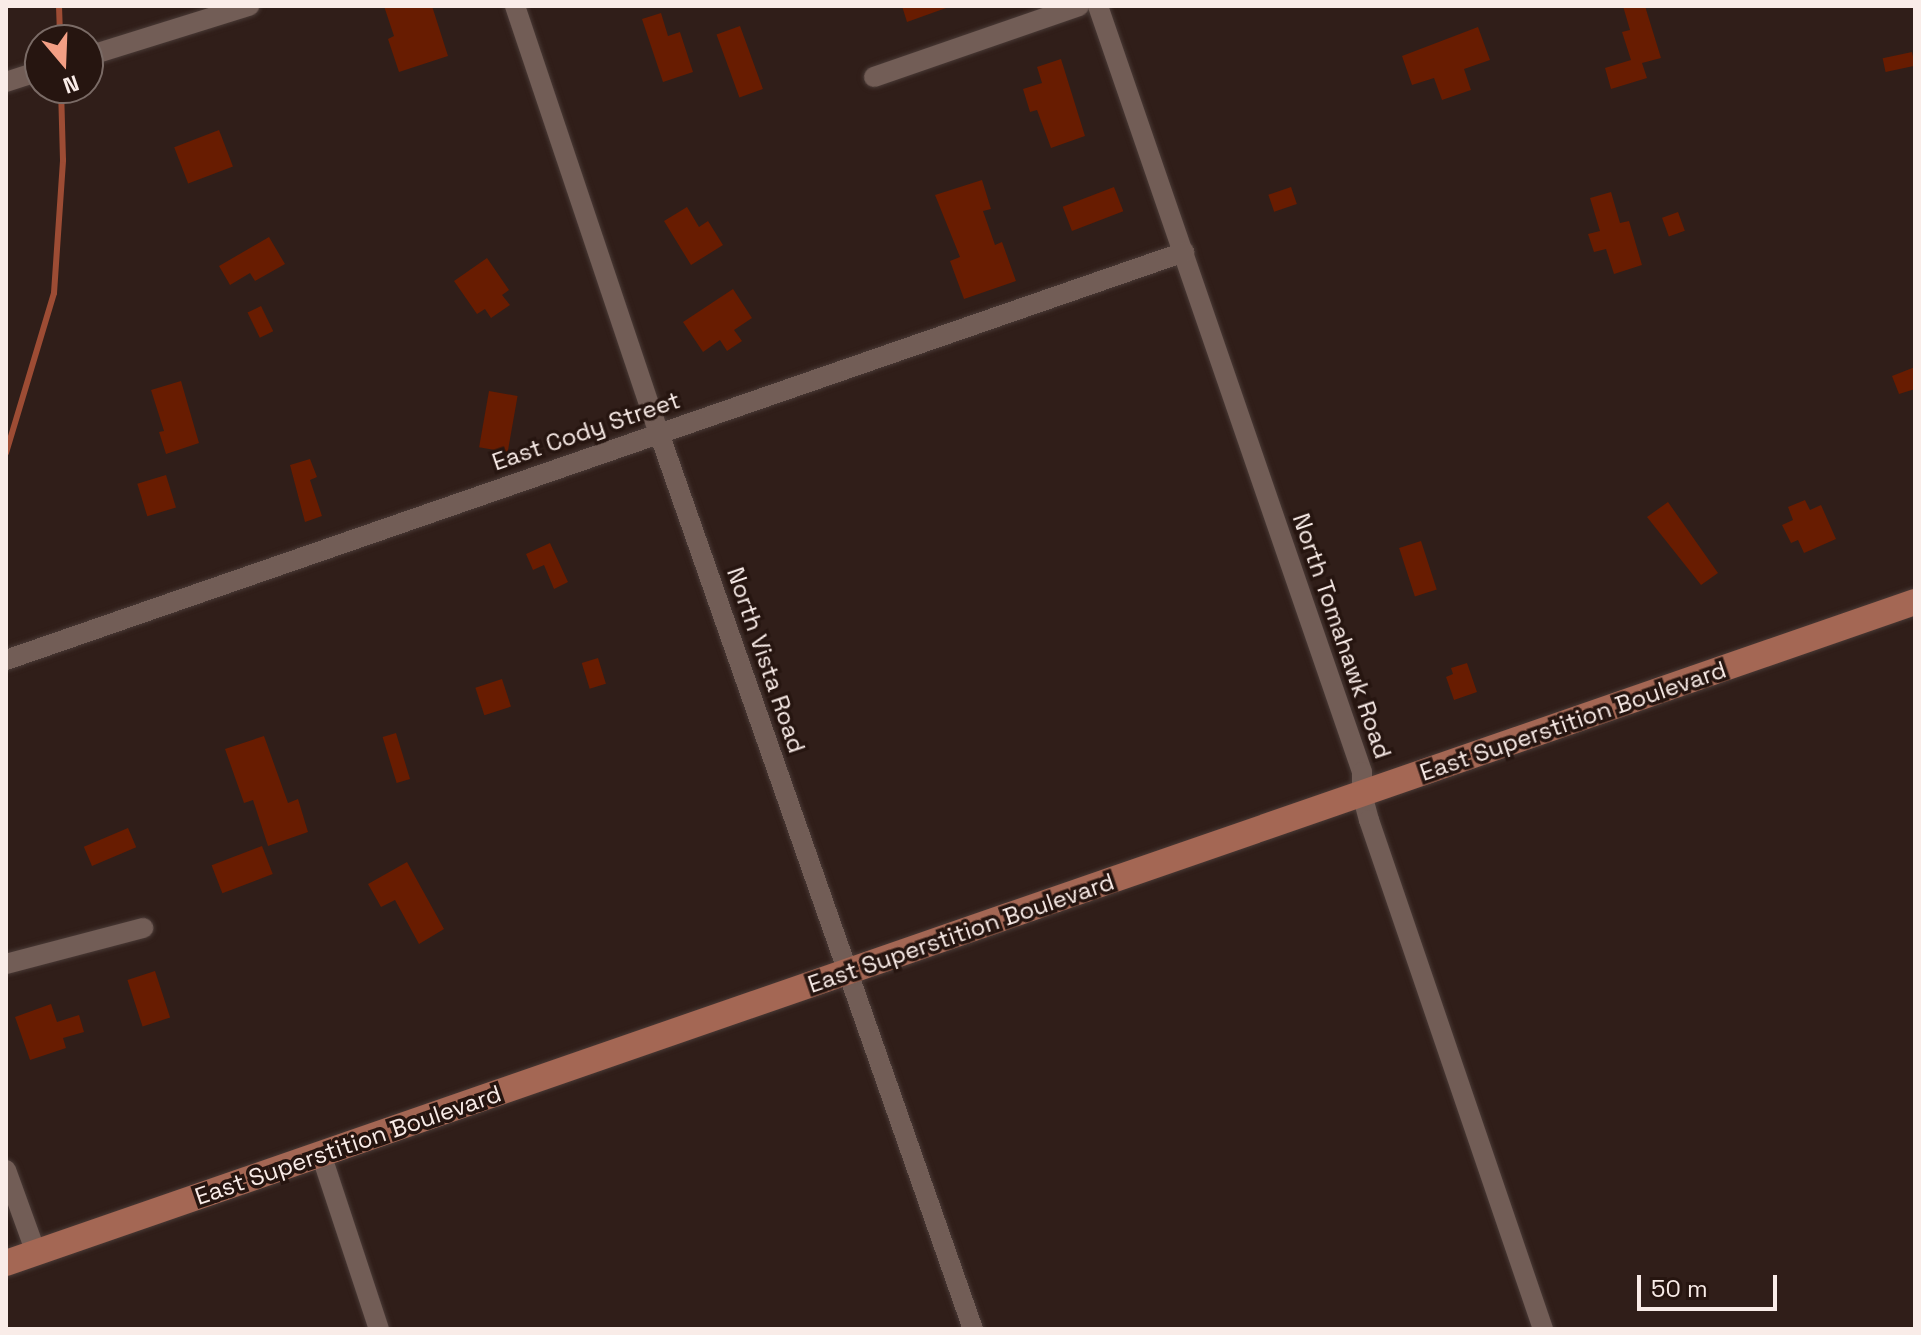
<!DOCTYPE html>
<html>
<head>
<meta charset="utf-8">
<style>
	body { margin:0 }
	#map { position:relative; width:1921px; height:1335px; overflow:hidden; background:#301e19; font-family:"Space Grotesk",sans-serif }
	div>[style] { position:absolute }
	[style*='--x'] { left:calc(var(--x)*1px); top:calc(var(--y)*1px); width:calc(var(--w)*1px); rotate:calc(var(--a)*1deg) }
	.stream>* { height:6px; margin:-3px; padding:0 3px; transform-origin:3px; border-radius:3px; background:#9d4c34 }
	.building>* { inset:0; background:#681c01; transform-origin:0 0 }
	.roads { filter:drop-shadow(0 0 2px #493a36) drop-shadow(0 0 2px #493a36) }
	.minor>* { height:20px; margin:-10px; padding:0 10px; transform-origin:10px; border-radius:10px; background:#725d56 }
	.major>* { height:26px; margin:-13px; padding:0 13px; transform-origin:13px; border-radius:13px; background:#a46754 }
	span { translate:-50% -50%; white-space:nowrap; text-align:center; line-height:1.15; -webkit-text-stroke:7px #261510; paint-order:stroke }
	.street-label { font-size:24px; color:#f9ece8 }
	.frame { position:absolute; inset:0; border:8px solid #f9ece8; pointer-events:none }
	.north { position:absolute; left:24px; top:24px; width:80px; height:80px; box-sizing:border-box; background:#261510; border:2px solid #7a6b66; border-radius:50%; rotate:161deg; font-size:22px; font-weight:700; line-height:32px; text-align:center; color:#f9ece8 }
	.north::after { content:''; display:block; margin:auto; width:28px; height:36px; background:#f39f85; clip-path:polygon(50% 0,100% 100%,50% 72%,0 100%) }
	.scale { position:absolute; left:1637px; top:1275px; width:140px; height:36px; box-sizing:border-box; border:4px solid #f9ece8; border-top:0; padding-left:10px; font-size:24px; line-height:28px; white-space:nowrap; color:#f9ece8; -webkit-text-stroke:6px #261510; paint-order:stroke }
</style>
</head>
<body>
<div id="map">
	<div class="stream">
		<div style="--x:59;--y:6;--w:34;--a:88"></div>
		<div style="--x:6;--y:453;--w:167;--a:-73.3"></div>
		<div style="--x:54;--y:293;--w:133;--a:-86.1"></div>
		<div style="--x:63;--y:160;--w:72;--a:-91.6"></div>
	</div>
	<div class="building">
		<div style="clip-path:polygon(384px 6px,432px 6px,448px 56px,399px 72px,388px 39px,394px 36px)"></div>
		<div style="clip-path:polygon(902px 6px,946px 6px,946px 8px,907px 22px)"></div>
		<div style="clip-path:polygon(1623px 6px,1645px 6px,1661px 58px,1642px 63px,1647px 78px,1611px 89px,1605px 68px,1631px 60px,1622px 32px,1630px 30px)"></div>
		<div style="clip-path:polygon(661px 13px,668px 36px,680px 32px,693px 72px,663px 82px,642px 19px)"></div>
		<div style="left:740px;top:26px;width:67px;height:25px;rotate:70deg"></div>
		<div style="clip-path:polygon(1478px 27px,1490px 60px,1464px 69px,1471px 90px,1442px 100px,1434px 78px,1412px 85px,1402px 56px)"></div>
		<div style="left:1912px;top:52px;width:14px;height:30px;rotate:78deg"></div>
		<div style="clip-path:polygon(1061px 59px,1085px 136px,1051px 148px,1037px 110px,1030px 112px,1023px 89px,1042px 83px,1037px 67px)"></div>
		<div style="left:219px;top:130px;width:39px;height:48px;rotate:69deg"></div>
		<div style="clip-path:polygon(982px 180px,991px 209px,983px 211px,995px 245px,1002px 242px,1016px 281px,964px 299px,950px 261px,960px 257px,935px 195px)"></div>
		<div style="left:1114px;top:187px;width:26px;height:55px;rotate:69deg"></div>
		<div style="left:1291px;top:187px;width:18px;height:24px;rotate:71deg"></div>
		<div style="clip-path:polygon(1611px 192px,1620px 223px,1629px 221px,1642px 265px,1614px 274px,1606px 249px,1594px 252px,1588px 234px,1600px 231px,1590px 198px)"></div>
		<div style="clip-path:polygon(687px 207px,699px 227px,708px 221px,723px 245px,691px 265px,664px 221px)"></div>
		<div style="left:1678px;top:212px;width:20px;height:17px;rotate:70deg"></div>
		<div style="clip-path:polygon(269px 237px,285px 264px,255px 281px,250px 273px,230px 285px,219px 266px)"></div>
		<div style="clip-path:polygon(487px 258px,509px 290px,502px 295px,510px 305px,491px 318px,485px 309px,477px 314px,454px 281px)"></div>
		<div style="clip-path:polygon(733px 289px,752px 318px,734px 330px,742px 341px,727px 351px,720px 340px,703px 352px,683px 322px)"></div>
		<div style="left:261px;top:306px;width:28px;height:15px;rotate:64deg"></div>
		<div style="clip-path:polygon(1915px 367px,1915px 389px,1899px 394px,1892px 376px)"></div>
		<div style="clip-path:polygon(181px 381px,199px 443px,166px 454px,159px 432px,164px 431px,151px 390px)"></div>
		<div style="left:489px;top:391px;width:29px;height:57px;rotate:10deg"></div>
		<div style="clip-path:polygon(310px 459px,317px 477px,310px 480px,322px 516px,305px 522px,290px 465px)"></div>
		<div style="left:166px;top:475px;width:34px;height:30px;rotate:73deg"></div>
		<div style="clip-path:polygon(1805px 500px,1810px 510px,1821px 505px,1836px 539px,1804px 553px,1798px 540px,1791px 543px,1782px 525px,1793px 520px,1788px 507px)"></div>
		<div style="clip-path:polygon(1668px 502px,1718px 573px,1701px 585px,1647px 517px)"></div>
		<div style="left:1421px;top:541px;width:51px;height:23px;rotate:72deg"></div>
		<div style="clip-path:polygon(550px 543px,568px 582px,554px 589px,544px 565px,533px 570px,526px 554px)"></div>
		<div style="left:598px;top:658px;width:27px;height:17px;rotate:73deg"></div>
		<div style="clip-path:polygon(1467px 663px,1477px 692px,1454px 700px,1446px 677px,1453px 674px,1451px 668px)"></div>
		<div style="left:502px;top:679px;width:29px;height:28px;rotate:72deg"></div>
		<div style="left:396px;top:733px;width:48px;height:14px;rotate:73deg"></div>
		<div style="clip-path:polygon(264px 736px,288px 803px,298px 799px,308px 832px,268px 846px,253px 800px,244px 803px,225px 749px)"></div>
		<div style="left:128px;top:828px;width:21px;height:48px;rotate:67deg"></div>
		<div style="left:262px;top:846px;width:30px;height:54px;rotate:69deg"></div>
		<div style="clip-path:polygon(407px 862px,444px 929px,419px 944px,395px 900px,381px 907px,368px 884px)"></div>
		<div style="left:155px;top:971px;width:49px;height:29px;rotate:72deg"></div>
		<div style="clip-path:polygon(51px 1004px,57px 1022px,79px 1015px,84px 1032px,63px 1038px,66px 1048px,30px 1060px,15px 1017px)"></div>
	</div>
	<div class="roads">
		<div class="minor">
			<div style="--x:515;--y:6;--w:451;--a:71.4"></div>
			<div style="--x:659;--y:433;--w:949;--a:70.69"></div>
			<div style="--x:1098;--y:6;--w:810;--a:70.98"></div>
			<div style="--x:1362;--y:772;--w:22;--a:90"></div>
			<div style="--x:1362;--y:794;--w:27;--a:75"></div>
			<div style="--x:1369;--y:820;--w:538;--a:71.13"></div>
			<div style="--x:88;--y:56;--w:169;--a:-17.3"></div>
			<div style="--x:874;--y:77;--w:217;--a:-19.1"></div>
			<div style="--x:6;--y:82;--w:36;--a:-18"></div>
			<div style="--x:6;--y:660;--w:1247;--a:-19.1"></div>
			<div style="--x:6;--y:964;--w:142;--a:-14.7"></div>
			<div style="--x:321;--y:1154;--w:184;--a:71.7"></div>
			<div style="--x:6;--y:1170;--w:88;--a:70.1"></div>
		</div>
		<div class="major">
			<div style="--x:6;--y:1263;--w:2020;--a:-19.1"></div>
		</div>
	</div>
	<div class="street-label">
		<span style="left:586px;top:431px;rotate:-19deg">East Cody Street</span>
		<span style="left:1342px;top:636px;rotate:71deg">North Tomahawk Road</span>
		<span style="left:766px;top:660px;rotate:71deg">North Vista Road</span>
		<span style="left:1573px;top:721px;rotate:-19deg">East Superstition Boulevard</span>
		<span style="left:961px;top:933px;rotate:-19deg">East Superstition Boulevard</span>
		<span style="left:348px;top:1145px;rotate:-19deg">East Superstition Boulevard</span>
	</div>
	<div class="frame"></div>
	<div class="north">N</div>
	<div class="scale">50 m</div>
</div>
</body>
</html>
